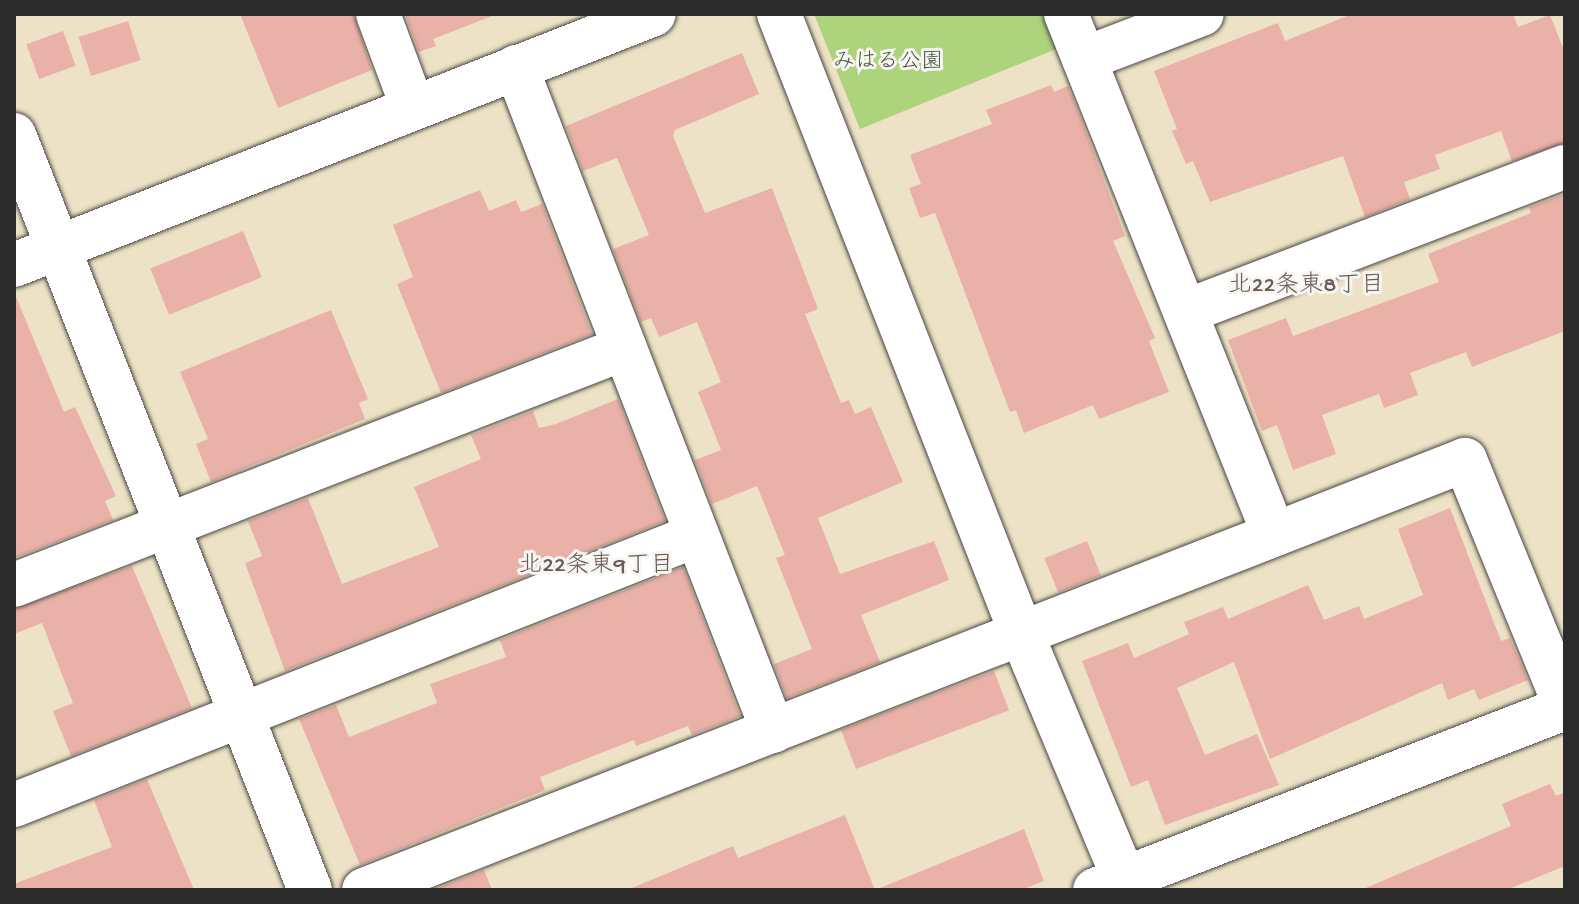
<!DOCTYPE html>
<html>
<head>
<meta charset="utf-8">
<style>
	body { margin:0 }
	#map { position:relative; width:1579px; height:904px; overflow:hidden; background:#ede2c5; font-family:"Gochi Hand","Klee One",sans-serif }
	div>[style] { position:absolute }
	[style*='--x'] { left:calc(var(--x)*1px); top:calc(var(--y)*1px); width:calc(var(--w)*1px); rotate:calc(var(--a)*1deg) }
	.green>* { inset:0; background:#add37c }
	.building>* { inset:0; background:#eab1a8; transform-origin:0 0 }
	.roads { filter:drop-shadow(0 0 2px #484642) drop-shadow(0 0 2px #484642) }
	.street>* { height:44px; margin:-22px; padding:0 22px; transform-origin:22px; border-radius:22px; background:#fff }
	span { translate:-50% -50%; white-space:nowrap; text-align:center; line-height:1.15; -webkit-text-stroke:6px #f6f6f2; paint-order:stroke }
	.park-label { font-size:22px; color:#4c553f }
	.neighbourhood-label { font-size:24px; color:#6e5a57 }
	.frame { position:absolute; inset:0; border:16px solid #2b2b2b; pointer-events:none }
</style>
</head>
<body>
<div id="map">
	<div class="green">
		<div style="clip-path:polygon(814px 14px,1054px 14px,1066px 45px,860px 129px)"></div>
	</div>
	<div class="building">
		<div style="clip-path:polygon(240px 14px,354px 14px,372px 70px,278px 108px)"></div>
		<div style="clip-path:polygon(405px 14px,492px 14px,492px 16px,433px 39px,436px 46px,419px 52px)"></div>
		<div style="clip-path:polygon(1352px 14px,1513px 14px,1518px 27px,1550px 15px,1565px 53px,1565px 143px,1512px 161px,1501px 131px,1435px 155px,1440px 169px,1404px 182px,1410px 199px,1365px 217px,1343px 156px,1210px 202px,1193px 161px,1186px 164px,1172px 131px,1177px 129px,1154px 71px,1278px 23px,1285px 41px)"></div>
		<div style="left:128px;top:21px;width:41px;height:52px;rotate:72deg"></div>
		<div style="left:63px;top:31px;width:37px;height:39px;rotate:70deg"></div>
		<div style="clip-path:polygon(742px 53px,759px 94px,675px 130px,673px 136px,705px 213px,772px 188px,818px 309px,805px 314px,841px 403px,849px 400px,855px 414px,871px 407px,903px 482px,818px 518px,840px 574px,934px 541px,949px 580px,861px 615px,880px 662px,787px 698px,774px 664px,812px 649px,776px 558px,785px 555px,757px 486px,712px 504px,695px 460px,721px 450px,698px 392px,721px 382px,697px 322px,659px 337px,651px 318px,641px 322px,613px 249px,649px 235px,617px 158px,583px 171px,566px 126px)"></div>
		<div style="clip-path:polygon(1051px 85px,1054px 92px,1068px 86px,1083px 124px,1125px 236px,1113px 241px,1155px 338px,1149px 341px,1169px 392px,1099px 419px,1093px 405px,1024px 433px,1016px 410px,1010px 412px,935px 213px,920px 218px,909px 188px,921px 184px,910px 155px,992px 124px,986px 110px)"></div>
		<div style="clip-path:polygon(480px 190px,489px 211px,516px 200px,521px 212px,542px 204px,592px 334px,441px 393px,397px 284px,413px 277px,393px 225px)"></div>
		<div style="clip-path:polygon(1565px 194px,1565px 331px,1472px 367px,1466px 352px,1410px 373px,1418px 395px,1384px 408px,1379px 394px,1322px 415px,1336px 454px,1293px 470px,1277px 425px,1262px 431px,1228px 340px,1286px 318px,1293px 336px,1439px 282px,1428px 254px,1531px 213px,1529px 207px)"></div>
		<div style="left:243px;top:231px;width:50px;height:100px;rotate:68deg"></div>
		<div style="clip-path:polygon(14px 292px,64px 412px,75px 407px,116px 496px,105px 501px,113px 520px,14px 558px)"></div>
		<div style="clip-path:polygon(331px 310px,368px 399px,359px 403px,365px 419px,211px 482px,196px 444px,208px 439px,180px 372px)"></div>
		<div style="clip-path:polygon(618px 399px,665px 521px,285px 671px,245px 563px,262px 556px,248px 521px,308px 498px,342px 584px,439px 547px,414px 487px,481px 459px,471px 435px,533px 411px,539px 428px,556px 424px)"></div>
		<div style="clip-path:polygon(1450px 508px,1501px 641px,1510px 638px,1528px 680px,1479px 700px,1474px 689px,1448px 700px,1442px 683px,1270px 759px,1234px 662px,1177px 688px,1205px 755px,1257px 734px,1279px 785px,1165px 825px,1148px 780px,1131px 787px,1082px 661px,1128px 643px,1134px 658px,1189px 634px,1184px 622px,1223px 607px,1228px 619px,1308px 585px,1324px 620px,1359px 606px,1364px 619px,1423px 595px,1398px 529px)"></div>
		<div style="left:1087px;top:541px;width:37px;height:46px;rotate:68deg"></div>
		<div style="clip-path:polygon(132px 566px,192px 708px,71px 756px,53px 711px,73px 703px,42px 623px,14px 634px,14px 609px)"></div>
		<div style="clip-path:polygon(683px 567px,740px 716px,692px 735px,688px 726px,636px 746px,634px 740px,540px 777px,545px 790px,360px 865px,299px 719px,336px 705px,349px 737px,437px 703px,430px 684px,506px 657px,500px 640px)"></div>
		<div style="left:994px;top:671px;width:42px;height:164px;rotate:69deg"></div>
		<div style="clip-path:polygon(147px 779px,194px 890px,14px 890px,14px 884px,112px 847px,94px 800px)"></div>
		<div style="clip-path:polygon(1550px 784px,1556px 796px,1565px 792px,1565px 866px,1506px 890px,1361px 890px,1511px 826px,1502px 804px)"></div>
		<div style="clip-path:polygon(845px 815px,875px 890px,1024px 829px,1044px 881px,1021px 890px,627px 890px,733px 846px,738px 858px)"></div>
		<div style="clip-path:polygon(484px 870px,492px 890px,433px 890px)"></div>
	</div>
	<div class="roads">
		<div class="street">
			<div style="--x:378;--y:14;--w:100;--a:69.6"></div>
			<div style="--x:779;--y:14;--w:661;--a:68.63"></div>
			<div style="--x:1020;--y:630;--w:282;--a:67.3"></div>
			<div style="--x:1066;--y:14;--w:558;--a:68.22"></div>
			<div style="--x:1084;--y:59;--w:126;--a:-20.9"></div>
			<div style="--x:516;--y:67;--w:712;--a:68.84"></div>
			<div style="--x:14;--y:135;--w:811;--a:68.59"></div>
			<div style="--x:14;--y:265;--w:687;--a:-21.41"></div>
			<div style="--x:1187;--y:311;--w:404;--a:-20.9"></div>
			<div style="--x:14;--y:585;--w:655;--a:-21.2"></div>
			<div style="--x:14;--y:805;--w:734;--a:-21.57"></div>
			<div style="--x:364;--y:890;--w:1182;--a:-21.33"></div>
			<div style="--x:1465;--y:460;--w:265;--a:67.8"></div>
			<div style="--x:1095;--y:890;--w:504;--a:-21.17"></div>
		</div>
	</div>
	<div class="park-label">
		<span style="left:888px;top:64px">みはる公園</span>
	</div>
	<div class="neighbourhood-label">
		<span style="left:1306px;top:287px">北22条東8丁目</span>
		<span style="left:596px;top:567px">北22条東9丁目</span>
	</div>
	<div class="frame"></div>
</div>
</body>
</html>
